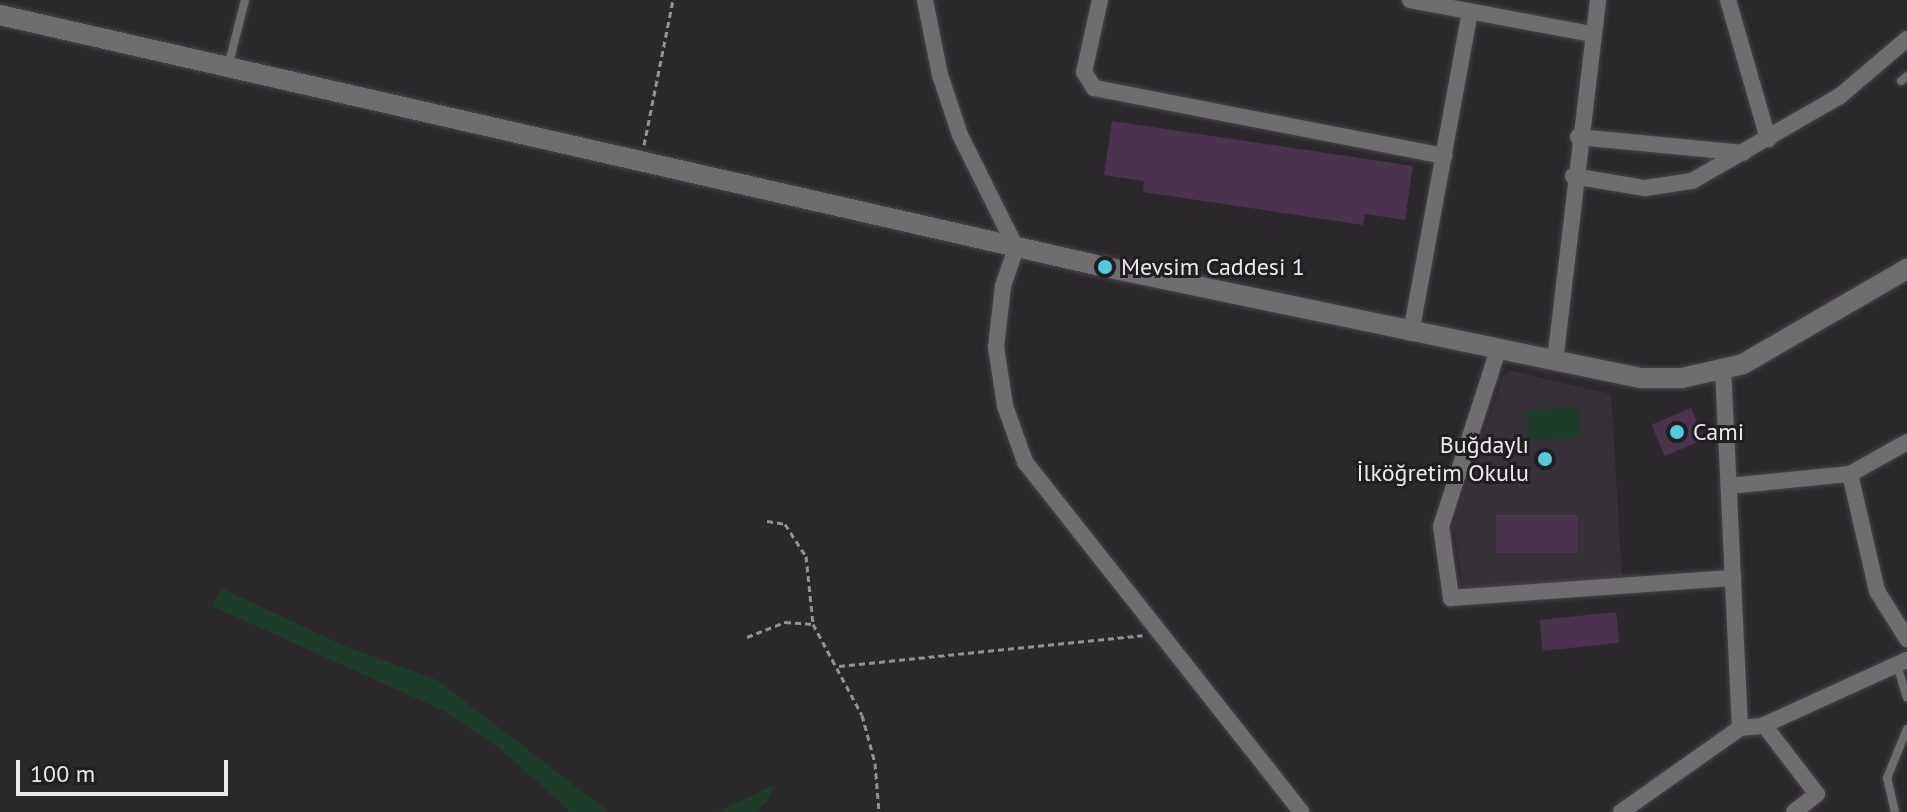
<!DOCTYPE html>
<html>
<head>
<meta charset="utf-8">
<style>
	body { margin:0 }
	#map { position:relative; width:1907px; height:812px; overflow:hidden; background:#2b282c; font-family:"PT Sans",sans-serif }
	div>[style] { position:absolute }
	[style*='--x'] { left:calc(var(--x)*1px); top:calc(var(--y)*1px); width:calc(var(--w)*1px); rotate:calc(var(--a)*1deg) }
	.built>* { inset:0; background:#373039 }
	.green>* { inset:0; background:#1e3c2a; transform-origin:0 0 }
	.building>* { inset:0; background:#4a334d; transform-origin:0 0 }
	.path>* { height:3px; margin-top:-1.5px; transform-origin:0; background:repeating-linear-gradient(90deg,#949295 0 6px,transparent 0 10px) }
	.roads { filter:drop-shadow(0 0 2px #474548) drop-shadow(0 0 2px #474548) }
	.service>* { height:8px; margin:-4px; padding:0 4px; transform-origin:4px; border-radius:4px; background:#706d71 }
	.minor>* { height:16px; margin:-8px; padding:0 8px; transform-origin:8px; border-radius:8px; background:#706d71 }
	.tertiary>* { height:20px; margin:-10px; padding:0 10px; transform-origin:10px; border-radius:10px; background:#706d71 }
	.dots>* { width:22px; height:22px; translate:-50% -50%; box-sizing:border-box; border:4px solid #211e22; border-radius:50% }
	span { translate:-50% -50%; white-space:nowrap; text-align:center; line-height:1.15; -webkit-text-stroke:6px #211e22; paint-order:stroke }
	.poi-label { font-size:24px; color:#ebe9ec }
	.left { translate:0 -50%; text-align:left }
	.right { translate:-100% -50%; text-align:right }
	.scale { position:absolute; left:16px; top:760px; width:212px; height:36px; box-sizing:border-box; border:4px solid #ebe9ec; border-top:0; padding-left:10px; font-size:24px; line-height:28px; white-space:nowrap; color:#ebe9ec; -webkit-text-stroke:6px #211e22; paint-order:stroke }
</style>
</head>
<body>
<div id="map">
	<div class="built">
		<div style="clip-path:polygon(1511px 371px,1611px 394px,1622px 577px,1463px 589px,1453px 525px,1503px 376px)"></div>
	</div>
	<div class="green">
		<div style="left:1578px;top:407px;width:30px;height:52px;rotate:86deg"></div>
		<div style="clip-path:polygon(221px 588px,347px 647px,437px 680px,609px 812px,571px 812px,498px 747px,444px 711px,212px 606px)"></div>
		<div style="clip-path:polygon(774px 785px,767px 802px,755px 812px,717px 812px)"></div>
	</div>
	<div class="building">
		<div style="clip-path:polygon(1112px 121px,1413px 166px,1405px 220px,1365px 214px,1363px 225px,1143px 192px,1144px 181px,1104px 175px)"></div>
		<div style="left:1691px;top:408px;width:34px;height:43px;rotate:67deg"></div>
		<div style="left:1578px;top:515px;width:38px;height:82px;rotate:90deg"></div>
		<div style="left:1616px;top:612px;width:31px;height:77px;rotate:84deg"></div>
	</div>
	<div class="path">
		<div style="--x:644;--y:145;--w:148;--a:-78.7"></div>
		<div style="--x:767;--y:521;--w:18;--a:9"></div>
		<div style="--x:785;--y:524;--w:38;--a:57"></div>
		<div style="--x:806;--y:556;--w:68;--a:84.1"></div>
		<div style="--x:813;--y:624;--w:103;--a:61.7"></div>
		<div style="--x:862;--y:715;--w:50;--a:74.8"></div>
		<div style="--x:875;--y:763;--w:49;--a:85.3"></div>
		<div style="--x:747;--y:637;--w:41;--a:-21.5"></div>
		<div style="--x:785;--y:622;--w:28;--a:4"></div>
		<div style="--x:839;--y:666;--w:305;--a:-5.8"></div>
	</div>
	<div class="roads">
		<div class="service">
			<div style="--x:228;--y:67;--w:69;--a:-75.8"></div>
			<div style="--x:1901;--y:81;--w:8;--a:-40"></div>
			<div style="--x:1897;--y:665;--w:34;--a:73"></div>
			<div style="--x:1895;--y:812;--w:35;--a:-103"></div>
			<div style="--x:1887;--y:778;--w:53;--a:-67.8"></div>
		</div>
		<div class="minor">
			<div style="--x:925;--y:0;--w:76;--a:78.7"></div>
			<div style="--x:940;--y:75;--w:63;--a:71.6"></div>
			<div style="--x:960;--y:135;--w:126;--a:63.6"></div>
			<div style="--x:1016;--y:248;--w:40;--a:108.9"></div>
			<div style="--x:1003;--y:286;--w:61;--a:96.5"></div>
			<div style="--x:996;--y:347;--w:60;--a:81.3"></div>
			<div style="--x:1005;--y:406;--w:59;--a:70.3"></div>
			<div style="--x:1025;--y:462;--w:446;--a:51.7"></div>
			<div style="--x:1100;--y:0;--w:74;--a:102.5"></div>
			<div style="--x:1084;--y:72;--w:19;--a:58"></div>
			<div style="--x:1094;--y:88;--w:357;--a:11"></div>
			<div style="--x:1410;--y:0;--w:185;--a:10.6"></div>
			<div style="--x:1728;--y:0;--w:145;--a:73.9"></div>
			<div style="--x:1578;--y:137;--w:166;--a:5.5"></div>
			<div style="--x:1573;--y:176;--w:73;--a:9.5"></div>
			<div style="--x:1645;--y:188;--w:48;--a:-8.5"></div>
			<div style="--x:1692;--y:181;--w:171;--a:-29.9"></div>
			<div style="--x:1840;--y:96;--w:88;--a:-40.4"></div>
			<div style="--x:1411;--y:333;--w:327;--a:-79.6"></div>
			<div style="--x:1498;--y:350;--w:185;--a:107.9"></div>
			<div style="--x:1441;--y:526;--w:73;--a:82.1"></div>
			<div style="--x:1451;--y:598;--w:283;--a:-4.1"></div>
			<div style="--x:1555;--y:361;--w:364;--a:-83.2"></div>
			<div style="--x:1850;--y:474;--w:120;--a:77"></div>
			<div style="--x:1877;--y:591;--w:57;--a:58"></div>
			<div style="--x:1729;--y:486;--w:122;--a:-5.7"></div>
			<div style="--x:1850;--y:474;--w:65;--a:-29.3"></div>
			<div style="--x:1764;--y:725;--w:87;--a:52.5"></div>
			<div style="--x:1817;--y:794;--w:29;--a:142"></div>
			<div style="--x:1740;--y:728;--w:22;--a:-5"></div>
			<div style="--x:1762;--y:726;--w:159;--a:-24.5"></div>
			<div style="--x:1621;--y:812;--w:146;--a:-35.2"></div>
			<div style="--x:1740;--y:728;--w:357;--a:-92.7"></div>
		</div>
		<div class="tertiary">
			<div style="--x:0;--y:15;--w:1133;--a:12.85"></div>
			<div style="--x:1105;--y:267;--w:546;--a:11.72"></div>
			<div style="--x:1640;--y:378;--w:42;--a:0"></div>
			<div style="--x:1682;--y:378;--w:63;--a:-12.9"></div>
			<div style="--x:1743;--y:364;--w:190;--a:-30.1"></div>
		</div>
	</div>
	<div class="dots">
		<div style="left:1105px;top:267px;background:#53cbdb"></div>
		<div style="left:1677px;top:432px;background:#53cbdb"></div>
		<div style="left:1545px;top:459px;background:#53cbdb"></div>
	</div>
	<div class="poi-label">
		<span class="left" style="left:1121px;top:267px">Mevsim Caddesi 1</span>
		<span class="left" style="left:1693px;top:432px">Cami</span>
		<span class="right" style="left:1529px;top:459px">Buğdaylı<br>İlköğretim Okulu</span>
	</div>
	<div class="scale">100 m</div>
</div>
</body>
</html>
